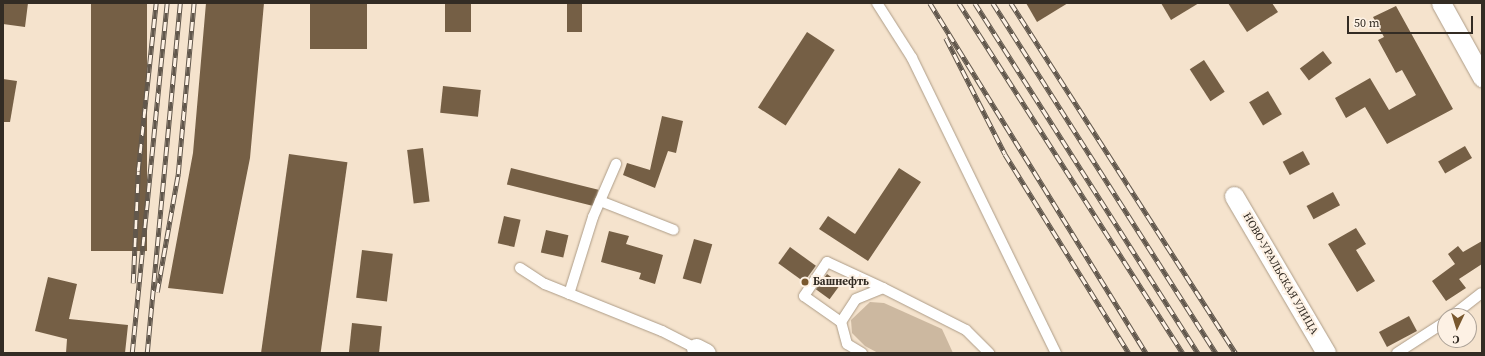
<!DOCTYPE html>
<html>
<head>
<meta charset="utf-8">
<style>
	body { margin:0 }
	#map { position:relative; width:1485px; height:356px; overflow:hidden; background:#f5e3cd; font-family:"Source Serif 4",serif }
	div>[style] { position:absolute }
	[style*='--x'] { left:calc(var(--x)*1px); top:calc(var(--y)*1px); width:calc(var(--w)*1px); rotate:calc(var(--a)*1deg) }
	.green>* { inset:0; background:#ccb8a0 }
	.building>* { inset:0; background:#755f45; transform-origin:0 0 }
	.roads { filter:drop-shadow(0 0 1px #ad9c87) drop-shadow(0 0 1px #ad9c87) }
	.service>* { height:10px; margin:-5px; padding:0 5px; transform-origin:5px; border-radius:5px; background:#fff }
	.minor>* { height:19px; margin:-9.5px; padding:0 9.5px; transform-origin:9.5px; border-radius:9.5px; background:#fff }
	.rail>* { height:4.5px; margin-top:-2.25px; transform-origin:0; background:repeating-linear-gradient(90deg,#fdf1e4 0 9px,#61574c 0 18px); box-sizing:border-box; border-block:1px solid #61574c }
	.dots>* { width:11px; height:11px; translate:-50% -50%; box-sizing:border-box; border:2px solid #fdf1e4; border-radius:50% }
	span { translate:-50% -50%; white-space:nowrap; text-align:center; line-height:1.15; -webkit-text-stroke:4px #fdf1e4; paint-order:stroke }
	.street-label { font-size:11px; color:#332c24 }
	.poi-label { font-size:11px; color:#332c24; font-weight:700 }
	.left { translate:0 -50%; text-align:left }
	.frame { position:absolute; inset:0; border:4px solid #332c24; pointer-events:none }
	.north { position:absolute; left:1437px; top:308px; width:40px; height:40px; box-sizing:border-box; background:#fdf1e4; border:1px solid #aca297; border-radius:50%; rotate:184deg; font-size:11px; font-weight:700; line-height:16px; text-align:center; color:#332c24 }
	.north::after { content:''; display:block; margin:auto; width:14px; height:18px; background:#79582e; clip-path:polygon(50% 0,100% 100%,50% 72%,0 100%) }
	.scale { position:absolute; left:1347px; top:16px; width:126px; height:18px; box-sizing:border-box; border:2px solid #332c24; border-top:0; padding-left:5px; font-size:12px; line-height:14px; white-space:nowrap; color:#332c24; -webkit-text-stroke:3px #fdf1e4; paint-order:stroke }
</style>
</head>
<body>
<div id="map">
	<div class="green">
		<div style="clip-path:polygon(870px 302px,884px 303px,942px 329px,953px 353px,878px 353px,865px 346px,852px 333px,851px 320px)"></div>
	</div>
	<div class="building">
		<div style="clip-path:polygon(3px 3px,28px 3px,25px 27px,3px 24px)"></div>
		<div style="left:91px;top:3px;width:56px;height:248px"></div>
		<div style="clip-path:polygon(206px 3px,264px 3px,250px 158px,223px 294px,168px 288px,193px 153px)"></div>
		<div style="left:310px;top:3px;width:57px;height:46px"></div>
		<div style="left:445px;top:3px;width:26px;height:29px"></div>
		<div style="left:567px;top:3px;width:15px;height:29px"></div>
		<div style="clip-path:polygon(1026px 3px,1068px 3px,1037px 22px)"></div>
		<div style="clip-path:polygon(1161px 3px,1199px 3px,1171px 20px)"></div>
		<div style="clip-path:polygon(1228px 3px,1272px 3px,1278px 12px,1247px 32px)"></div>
		<div style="clip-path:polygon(1396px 6px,1453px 109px,1387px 144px,1365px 107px,1346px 118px,1335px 98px,1370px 78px,1389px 110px,1416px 95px,1402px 70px,1396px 73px,1378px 40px,1384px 37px,1373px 17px)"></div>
		<div style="left:807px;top:32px;width:33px;height:90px;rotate:33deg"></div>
		<div style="left:1323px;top:51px;width:15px;height:29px;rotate:53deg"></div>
		<div style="left:1204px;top:60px;width:38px;height:17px;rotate:57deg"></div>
		<div style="clip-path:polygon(3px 79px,17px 81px,10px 122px,3px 122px)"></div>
		<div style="left:443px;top:86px;width:38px;height:27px;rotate:6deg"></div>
		<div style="left:1268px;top:91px;width:27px;height:22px;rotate:59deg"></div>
		<div style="clip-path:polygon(662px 116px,683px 121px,676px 153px,668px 151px,655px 188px,623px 175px,627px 163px,650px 170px)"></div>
		<div style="left:1465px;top:146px;width:14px;height:31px;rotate:60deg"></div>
		<div style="left:423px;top:148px;width:54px;height:16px;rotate:83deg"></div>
		<div style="left:1303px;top:151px;width:15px;height:23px;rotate:62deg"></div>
		<div style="left:289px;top:154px;width:59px;height:201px;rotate:8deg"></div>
		<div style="left:511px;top:168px;width:90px;height:17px;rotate:14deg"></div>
		<div style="clip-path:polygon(899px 168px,921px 182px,868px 261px,819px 229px,828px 216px,855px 234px)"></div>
		<div style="left:1333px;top:192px;width:15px;height:30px;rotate:62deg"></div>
		<div style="left:504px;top:216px;width:17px;height:28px;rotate:13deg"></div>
		<div style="clip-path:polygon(1356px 228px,1366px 244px,1356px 250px,1375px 281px,1357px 292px,1328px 244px)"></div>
		<div style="left:546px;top:230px;width:23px;height:23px;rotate:13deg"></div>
		<div style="clip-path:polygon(609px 231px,629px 236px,626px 244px,663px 255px,655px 284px,639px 279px,641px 273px,601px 262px)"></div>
		<div style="left:694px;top:239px;width:19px;height:41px;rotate:16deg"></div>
		<div style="clip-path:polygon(1482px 241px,1482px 264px,1459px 279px,1466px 288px,1446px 301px,1432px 281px,1455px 264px,1448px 254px,1458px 246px,1463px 252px)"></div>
		<div style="left:790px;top:247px;width:32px;height:20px;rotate:36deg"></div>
		<div style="left:362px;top:250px;width:31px;height:48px;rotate:7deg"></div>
		<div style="left:827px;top:274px;width:17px;height:19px;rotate:36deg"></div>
		<div style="clip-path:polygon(48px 277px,77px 284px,69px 319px,128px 325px,125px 353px,66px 353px,67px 339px,35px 331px)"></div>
		<div style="left:1409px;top:316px;width:17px;height:34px;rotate:62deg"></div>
		<div style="left:352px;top:323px;width:30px;height:30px;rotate:6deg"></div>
	</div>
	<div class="roads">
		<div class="service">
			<div style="--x:877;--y:3;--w:65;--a:57.5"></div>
			<div style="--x:912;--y:58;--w:328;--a:64"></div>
			<div style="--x:600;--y:201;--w:79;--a:21.4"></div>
			<div style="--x:520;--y:268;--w:30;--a:33"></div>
			<div style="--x:545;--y:284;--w:126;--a:21.9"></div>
			<div style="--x:662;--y:331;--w:38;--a:27"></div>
			<div style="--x:696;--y:348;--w:4;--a:104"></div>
			<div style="--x:569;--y:294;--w:81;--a:-72.7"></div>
			<div style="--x:593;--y:217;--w:58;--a:-66.5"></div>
			<div style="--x:1452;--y:316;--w:37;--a:-38"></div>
			<div style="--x:841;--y:322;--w:45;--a:-144.9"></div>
			<div style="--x:804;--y:296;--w:41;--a:-55.9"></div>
			<div style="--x:827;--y:262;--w:62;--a:24.9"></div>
			<div style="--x:862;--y:353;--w:17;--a:-149"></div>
			<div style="--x:847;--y:344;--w:23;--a:-105"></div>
			<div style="--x:841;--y:322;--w:27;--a:-57"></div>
			<div style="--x:856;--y:299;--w:29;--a:-22"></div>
			<div style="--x:883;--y:288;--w:93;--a:26.8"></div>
			<div style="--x:966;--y:330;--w:33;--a:45"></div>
			<div style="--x:1397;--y:353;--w:57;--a:-32.9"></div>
		</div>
		<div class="minor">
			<div style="--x:1441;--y:3;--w:85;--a:61"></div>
			<div style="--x:1234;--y:196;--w:182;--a:59.6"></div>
			<div style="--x:696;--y:348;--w:11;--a:27"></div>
		</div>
	</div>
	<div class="rail">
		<div style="--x:930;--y:3;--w:411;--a:58.3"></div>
		<div style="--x:959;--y:3;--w:416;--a:57.4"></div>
		<div style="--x:975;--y:3;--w:415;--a:57.5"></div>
		<div style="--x:993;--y:3;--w:415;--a:57.5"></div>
		<div style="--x:1011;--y:3;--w:416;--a:57.3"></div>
		<div style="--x:946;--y:38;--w:130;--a:63"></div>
		<div style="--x:1005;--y:154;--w:234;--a:58.1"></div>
		<div style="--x:133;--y:283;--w:112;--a:-87.4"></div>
		<div style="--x:138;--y:171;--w:169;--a:-83.9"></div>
		<div style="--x:157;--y:292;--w:120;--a:-79.9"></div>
		<div style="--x:178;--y:174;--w:172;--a:-84.7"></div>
		<div style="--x:132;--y:353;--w:352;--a:-84.3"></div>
		<div style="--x:147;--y:353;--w:352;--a:-84.6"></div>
	</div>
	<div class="dots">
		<div style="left:805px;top:282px;background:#79582e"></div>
	</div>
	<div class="street-label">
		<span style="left:1280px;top:274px;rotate:60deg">НОВО-УРАЛЬСКАЯ УЛИЦА</span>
	</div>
	<div class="poi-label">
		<span class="left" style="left:813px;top:282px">Башнефть</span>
	</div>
	<div class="frame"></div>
	<div class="north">С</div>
	<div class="scale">50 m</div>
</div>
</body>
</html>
